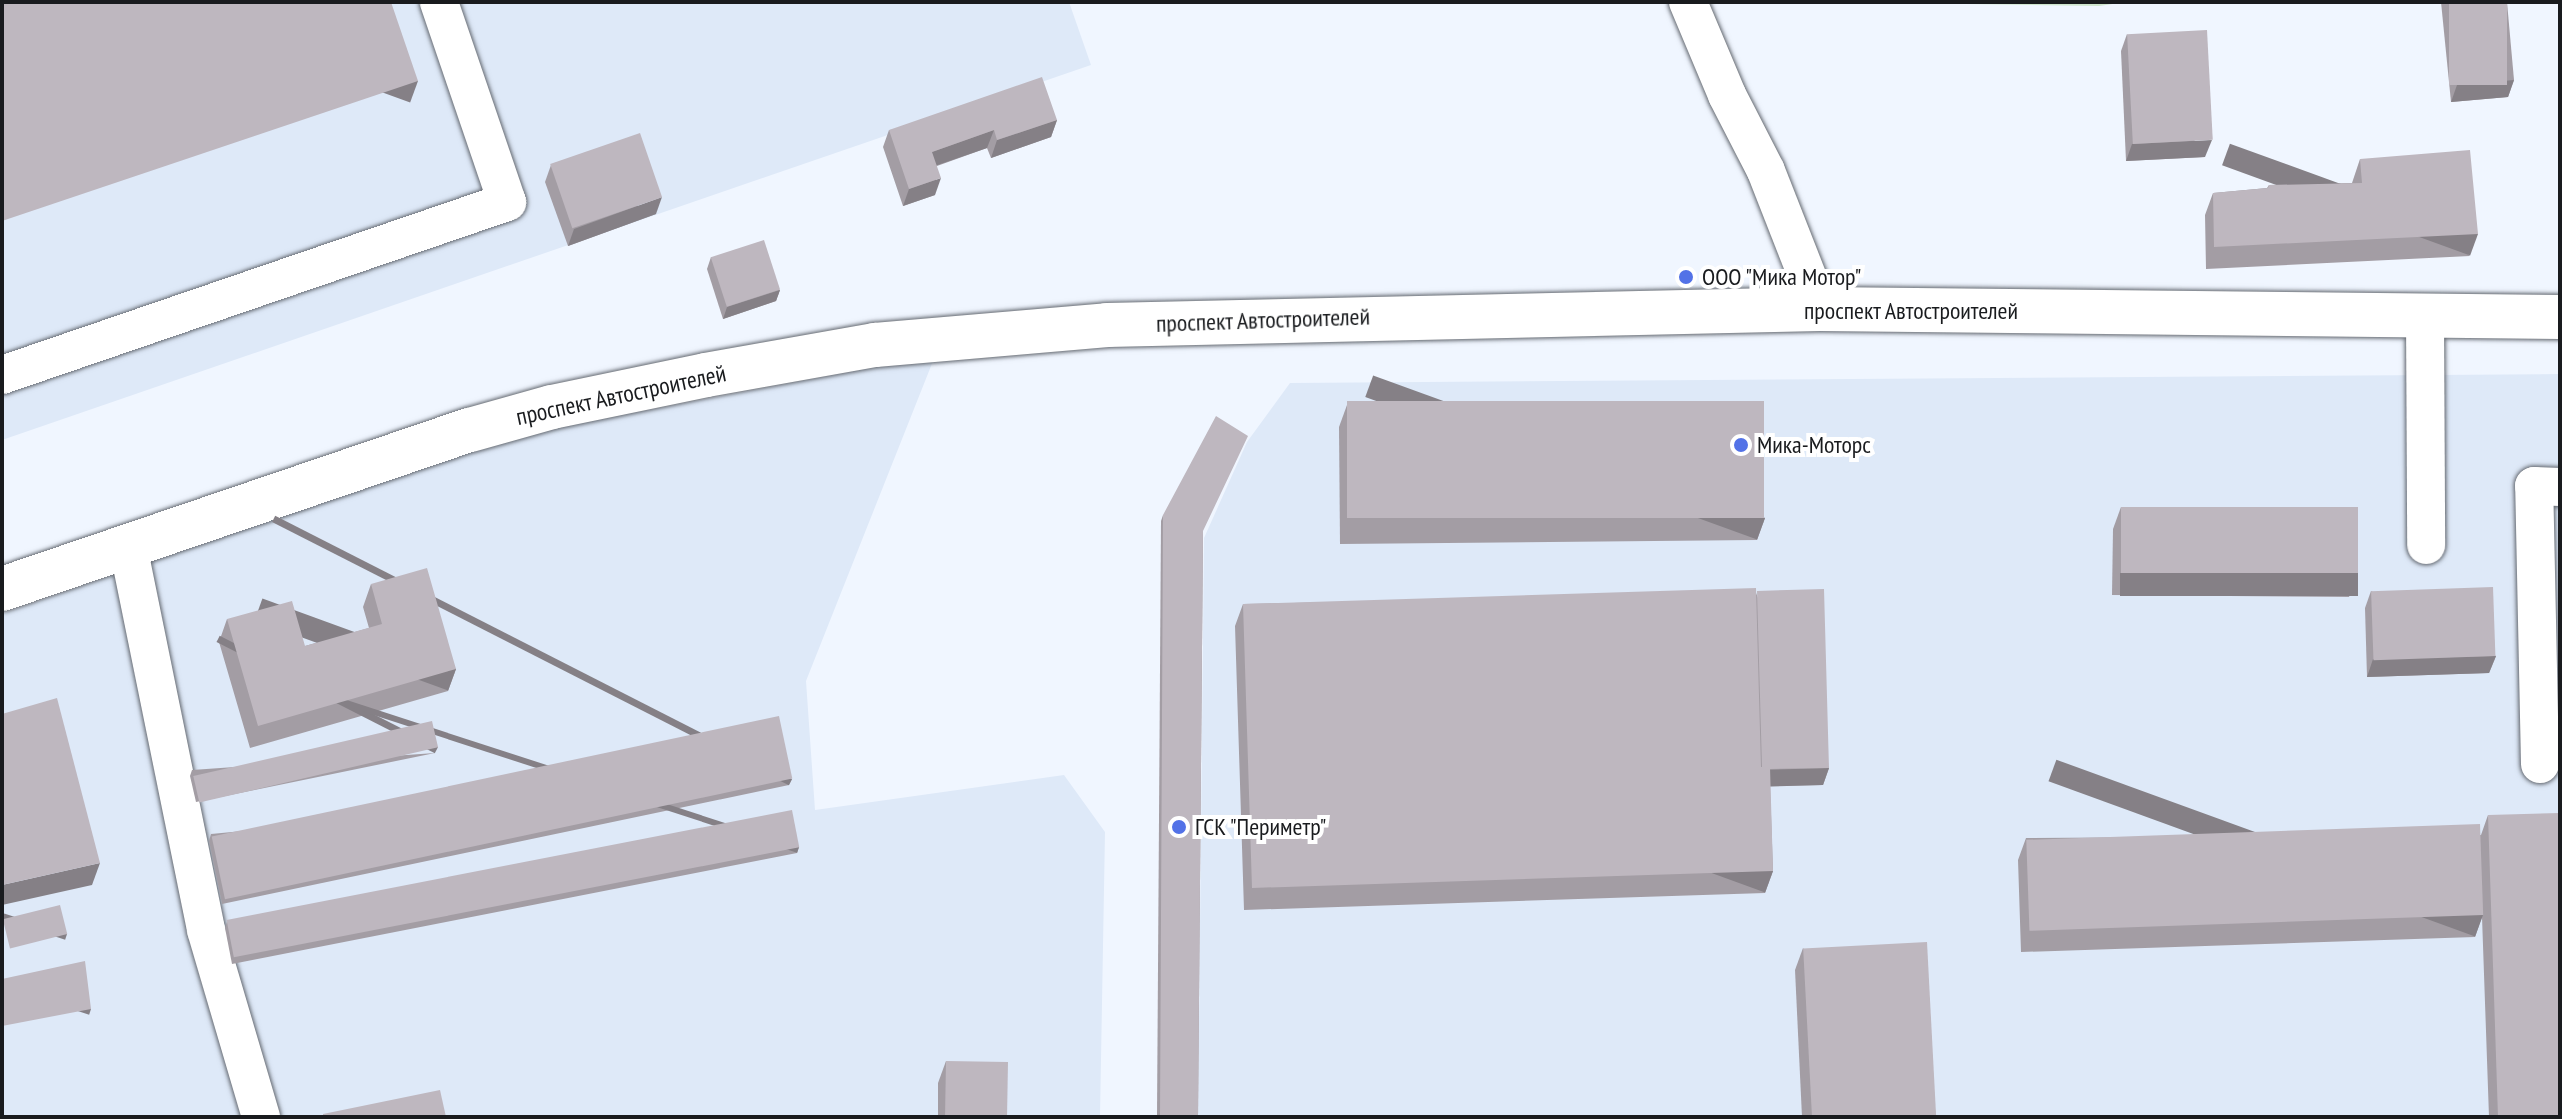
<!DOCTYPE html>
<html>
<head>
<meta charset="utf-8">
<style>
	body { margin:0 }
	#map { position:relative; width:2562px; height:1119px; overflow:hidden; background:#f0f6ff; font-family:"PT Sans Narrow",sans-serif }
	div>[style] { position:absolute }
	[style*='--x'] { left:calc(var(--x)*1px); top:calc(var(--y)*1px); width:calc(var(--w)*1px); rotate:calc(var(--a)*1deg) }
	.built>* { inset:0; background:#dee9f8 }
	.green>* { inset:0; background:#cee5cd }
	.roads { filter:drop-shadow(0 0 2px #656a72) drop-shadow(0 0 2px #656a72) }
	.minor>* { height:38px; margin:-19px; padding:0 19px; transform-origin:19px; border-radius:19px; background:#fff }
	.major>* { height:44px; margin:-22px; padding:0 22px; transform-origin:22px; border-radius:22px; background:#fff }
	.wall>* { inset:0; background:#a39da4 }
	.shaded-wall>* { inset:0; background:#858086; transform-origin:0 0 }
	.building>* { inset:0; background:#beb7bf; transform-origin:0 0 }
	.dots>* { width:22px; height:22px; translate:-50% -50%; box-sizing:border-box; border:4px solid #fff; border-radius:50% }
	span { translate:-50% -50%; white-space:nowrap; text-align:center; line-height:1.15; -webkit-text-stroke:8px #fff; paint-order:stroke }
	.poi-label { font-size:24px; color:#191b1e }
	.left { translate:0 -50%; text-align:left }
	.street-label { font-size:24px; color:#191b1e }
	.frame { position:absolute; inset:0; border:4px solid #191b1e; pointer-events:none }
</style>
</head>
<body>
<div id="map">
	<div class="built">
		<div style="clip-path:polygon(2px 2px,1069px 2px,1091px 65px,2px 440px)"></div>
		<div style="clip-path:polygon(935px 356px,806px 681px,815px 810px,1064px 775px,1105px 832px,1100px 1117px,2px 1117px,2px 614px,515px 435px)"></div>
		<div style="clip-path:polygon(2560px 374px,2560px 1117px,1198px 1117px,1204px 538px,1247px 442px,1290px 383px)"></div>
	</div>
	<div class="green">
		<div style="clip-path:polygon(1829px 2px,2126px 2px,2099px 6px)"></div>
	</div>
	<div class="roads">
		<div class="minor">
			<div style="--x:1688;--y:2;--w:101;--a:67.2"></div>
			<div style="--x:1727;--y:95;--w:85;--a:62.8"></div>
			<div style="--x:1766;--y:171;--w:148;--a:68.6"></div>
			<div style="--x:2425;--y:316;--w:229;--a:89.7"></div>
			<div style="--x:2;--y:375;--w:534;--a:-18.91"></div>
			<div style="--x:507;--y:202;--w:211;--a:-108.8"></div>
			<div style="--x:128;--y:546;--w:392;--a:78.5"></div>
			<div style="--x:206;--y:930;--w:195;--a:73.6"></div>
			<div style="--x:2540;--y:764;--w:278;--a:-91.2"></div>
			<div style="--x:2534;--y:486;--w:26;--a:2"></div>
		</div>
		<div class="major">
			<div style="--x:2;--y:589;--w:494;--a:-18.8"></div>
			<div style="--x:470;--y:430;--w:85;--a:-15.7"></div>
			<div style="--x:552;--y:407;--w:157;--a:-11.7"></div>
			<div style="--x:706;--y:375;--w:172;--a:-10.1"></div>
			<div style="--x:875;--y:345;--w:233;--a:-4.9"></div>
			<div style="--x:1107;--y:325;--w:713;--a:-1.29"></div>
			<div style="--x:1820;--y:309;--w:740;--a:0.62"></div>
		</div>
	</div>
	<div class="wall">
		<div style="clip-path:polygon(2441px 2px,2507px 2px,2514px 80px,2508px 97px,2451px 102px)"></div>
		<div style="clip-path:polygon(2127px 34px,2205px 157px,2126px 161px,2121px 51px)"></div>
		<div style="clip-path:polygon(1057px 120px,1051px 137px,991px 158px,987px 148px,937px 166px,935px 195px,903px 206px,883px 147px,889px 130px)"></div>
		<div style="clip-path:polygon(2360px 159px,2470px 256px,2206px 269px,2205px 215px,2213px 193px,2267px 188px,2269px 185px,2352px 183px)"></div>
		<div style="clip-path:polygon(551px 165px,656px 214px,568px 246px,545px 182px)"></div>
		<div style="clip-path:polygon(711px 257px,780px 290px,776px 301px,723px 319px,707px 269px)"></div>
		<div style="clip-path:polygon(1347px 405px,1765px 518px,1757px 540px,1340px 544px,1339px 427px)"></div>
		<div style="clip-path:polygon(2121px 507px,2358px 574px,2349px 597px,2112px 595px,2113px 529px)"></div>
		<div style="clip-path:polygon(1163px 515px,1203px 532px,1198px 1117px,1157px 1117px,1161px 521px)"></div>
		<div style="clip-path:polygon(371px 584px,456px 669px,448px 691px,250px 748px,219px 642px,227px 619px,305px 646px,369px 628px,363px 607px)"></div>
		<div style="clip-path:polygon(2371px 591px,2496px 656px,2489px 673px,2367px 677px,2365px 608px)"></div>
		<div style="clip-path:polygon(1756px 593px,1829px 768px,1823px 785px,1770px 786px,1773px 871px,1765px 893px,1244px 910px,1235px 626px,1243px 604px)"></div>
		<div style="clip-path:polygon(435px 753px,196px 802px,190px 776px,192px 770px)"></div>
		<div style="clip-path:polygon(792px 779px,789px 785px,222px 904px,209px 841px,211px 834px)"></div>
		<div style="clip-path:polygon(2488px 815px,2560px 1117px,2489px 1117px,2482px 917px,2475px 937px,2021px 952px,2018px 860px,2026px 838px,2481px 835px)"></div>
		<div style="clip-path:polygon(799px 847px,797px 853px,232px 964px,225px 928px,227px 922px)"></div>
		<div style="clip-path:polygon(1803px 948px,1935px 1117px,1802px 1117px,1795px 970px)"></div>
		<div style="clip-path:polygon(946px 1061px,1008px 1117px,938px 1117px,938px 1083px)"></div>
	</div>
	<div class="shaded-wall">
		<div style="clip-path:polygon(2514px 80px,2508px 97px,2451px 102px,2457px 85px)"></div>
		<div style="left:418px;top:81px;width:23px;height:439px;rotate:110deg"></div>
		<div style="clip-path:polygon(1057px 120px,1051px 137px,991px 158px,997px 140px)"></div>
		<div style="clip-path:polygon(994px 130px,987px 148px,926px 169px,932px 152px)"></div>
		<div style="clip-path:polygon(2212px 140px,2205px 157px,2126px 161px,2132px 144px)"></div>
		<div style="clip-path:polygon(941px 178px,935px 195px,903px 206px,909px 189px)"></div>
		<div style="clip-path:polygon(662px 197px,656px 214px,568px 246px,574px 229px)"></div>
		<div style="left:2478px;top:234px;width:23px;height:264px;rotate:110deg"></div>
		<div style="clip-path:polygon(780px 290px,776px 301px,723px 319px,727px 307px)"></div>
		<div style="left:1765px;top:518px;width:23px;height:417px;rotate:110deg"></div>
		<div style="left:2120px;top:573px;width:238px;height:23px"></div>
		<div style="clip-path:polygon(2496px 656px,2489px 673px,2367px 677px,2373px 659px)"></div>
		<div style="left:456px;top:669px;width:23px;height:206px;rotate:110deg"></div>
		<div style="left:438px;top:747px;width:7px;height:245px;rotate:117deg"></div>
		<div style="clip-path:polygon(1829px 768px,1823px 785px,1756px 787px,1762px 770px)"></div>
		<div style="left:792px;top:779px;width:7px;height:580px;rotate:117deg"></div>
		<div style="left:799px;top:847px;width:6px;height:575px;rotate:108deg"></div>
		<div style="clip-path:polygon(100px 863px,92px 885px,2px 905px,2px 885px)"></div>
		<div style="left:1773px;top:871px;width:23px;height:521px;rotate:110deg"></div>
		<div style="left:2483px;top:915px;width:23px;height:454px;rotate:110deg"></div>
		<div style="left:67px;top:934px;width:6px;height:66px;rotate:108deg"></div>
		<div style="left:91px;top:1009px;width:6px;height:91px;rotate:108deg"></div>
	</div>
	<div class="building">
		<div style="clip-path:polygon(2px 2px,391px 2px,418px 81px,2px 221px)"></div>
		<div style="left:2449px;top:2px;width:58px;height:83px"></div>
		<div style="left:2207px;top:30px;width:110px;height:80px;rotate:87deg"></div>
		<div style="clip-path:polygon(1042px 77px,1057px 120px,997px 140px,994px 130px,932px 152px,941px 178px,909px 189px,889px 130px)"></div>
		<div style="left:640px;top:133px;width:68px;height:95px;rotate:71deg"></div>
		<div style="clip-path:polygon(2470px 150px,2478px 234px,2214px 247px,2213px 193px,2268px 188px,2269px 185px,2362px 183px,2360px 159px)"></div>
		<div style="left:764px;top:240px;width:52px;height:56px;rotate:72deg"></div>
		<div style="left:1764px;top:401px;width:117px;height:417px;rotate:90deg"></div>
		<div style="clip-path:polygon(1216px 416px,1248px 436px,1203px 531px,1198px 1117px,1160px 1117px,1163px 515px)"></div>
		<div style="left:2121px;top:507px;width:237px;height:66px"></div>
		<div style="clip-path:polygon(427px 568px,456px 669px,258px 726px,227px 619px,292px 601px,305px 646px,382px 624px,371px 584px)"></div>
		<div style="left:2493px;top:587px;width:69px;height:122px;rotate:88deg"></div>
		<div style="clip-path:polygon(1756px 588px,1761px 767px,1770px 767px,1773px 871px,1252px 888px,1243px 604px)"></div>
		<div style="clip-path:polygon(1824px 589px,1829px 768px,1770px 769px,1770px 767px,1762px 767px,1757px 591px)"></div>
		<div style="clip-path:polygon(57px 698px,100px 863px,2px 885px,2px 714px)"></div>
		<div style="left:779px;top:716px;width:64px;height:580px;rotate:78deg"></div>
		<div style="left:432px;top:721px;width:27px;height:245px;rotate:77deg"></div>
		<div style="left:792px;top:810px;width:38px;height:576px;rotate:79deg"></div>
		<div style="clip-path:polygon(2560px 813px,2560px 1117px,2498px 1117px,2488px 815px)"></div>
		<div style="left:2480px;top:824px;width:91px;height:454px;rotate:88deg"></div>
		<div style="left:60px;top:905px;width:30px;height:59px;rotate:76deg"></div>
		<div style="left:1927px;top:942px;width:175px;height:124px;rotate:87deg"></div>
		<div style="clip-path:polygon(85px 961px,91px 1009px,2px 1026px,2px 979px)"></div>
		<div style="left:946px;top:1061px;width:62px;height:56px;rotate:1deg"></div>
		<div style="clip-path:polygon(440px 1090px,446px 1117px,323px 1117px,323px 1114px)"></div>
	</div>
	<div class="dots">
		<div style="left:1686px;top:277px;background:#5372e7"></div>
		<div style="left:1741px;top:445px;background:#5372e7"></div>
		<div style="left:1179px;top:827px;background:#5372e7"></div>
	</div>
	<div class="poi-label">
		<span class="left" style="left:1702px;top:277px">ООО "Мика Мотор"</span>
		<span class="left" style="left:1757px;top:445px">Мика-Моторс</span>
		<span class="left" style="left:1195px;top:827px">ГСК "Периметр"</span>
	</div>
	<div class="street-label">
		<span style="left:1911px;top:311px">проспект Автостроителей</span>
		<span style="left:1263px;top:320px;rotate:-2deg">проспект Автостроителей</span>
		<span style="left:621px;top:395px;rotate:-12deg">проспект Автостроителей</span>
	</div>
	<div class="frame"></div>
</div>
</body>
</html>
